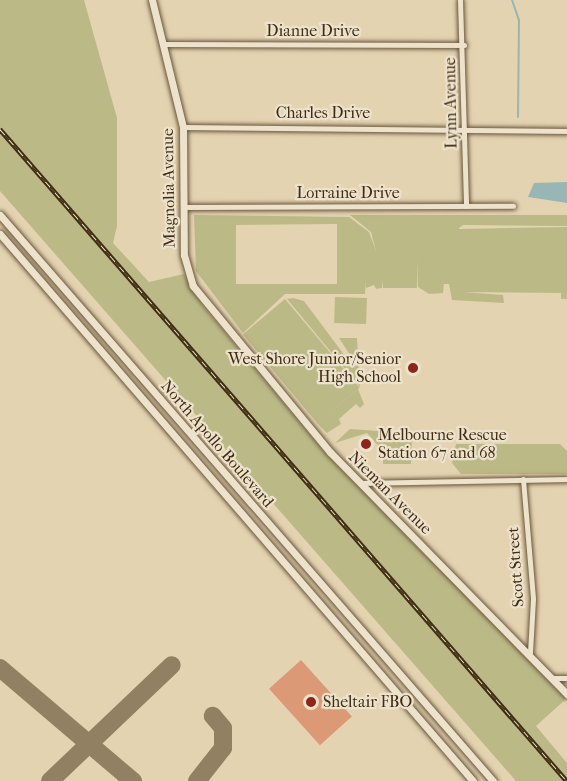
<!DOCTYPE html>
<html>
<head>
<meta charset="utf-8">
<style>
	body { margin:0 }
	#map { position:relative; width:567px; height:781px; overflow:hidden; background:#e4d3b1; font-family:"IM FELL French Canon",serif }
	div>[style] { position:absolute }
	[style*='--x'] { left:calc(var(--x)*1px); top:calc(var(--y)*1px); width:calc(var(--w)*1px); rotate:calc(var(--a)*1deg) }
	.green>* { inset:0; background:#bbba87; transform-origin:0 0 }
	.water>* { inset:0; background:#97b6b4 }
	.stream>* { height:2px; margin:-1px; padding:0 1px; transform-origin:1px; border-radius:1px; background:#97b6b4 }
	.taxiway>* { height:18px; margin:-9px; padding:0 9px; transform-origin:9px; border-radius:9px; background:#928062 }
	.building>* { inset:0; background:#dc9975; transform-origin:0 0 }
	.roads { filter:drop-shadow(0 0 2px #69563a) drop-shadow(0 0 2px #69563a) }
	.minor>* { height:5px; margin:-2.5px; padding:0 2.5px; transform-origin:2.5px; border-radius:2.5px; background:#ede2cc }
	.tertiary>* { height:7px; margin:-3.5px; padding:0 3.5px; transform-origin:3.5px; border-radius:3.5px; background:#ede2cc }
	.rail>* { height:4.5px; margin-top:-2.25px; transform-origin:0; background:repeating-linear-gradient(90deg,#ede2cc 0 7px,#402c13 0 14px); box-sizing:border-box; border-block:2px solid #402c13 }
	.dots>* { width:16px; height:16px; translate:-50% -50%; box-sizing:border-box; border:3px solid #ede2cc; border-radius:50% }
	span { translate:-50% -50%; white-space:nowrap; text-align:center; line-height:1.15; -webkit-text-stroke:4.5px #ede2cc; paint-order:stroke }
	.street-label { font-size:16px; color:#402c13 }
	.poi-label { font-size:16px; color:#402c13 }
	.right { translate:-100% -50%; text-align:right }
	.left { translate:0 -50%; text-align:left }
</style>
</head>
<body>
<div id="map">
	<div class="green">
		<div style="clip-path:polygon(0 0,84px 0,117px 118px,117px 226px,113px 243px,149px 282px,184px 274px,202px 305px,327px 455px,566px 699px,536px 726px,567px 763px,567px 781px,516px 781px,0 191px)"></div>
		<div style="clip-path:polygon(evenodd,194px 215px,349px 217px,369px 232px,376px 251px,371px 232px,350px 215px,567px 215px,567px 226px,463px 225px,459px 228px,459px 229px,567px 227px,567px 299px,561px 299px,561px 293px,463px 292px,503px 295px,504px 303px,452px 300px,449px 284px,444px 284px,443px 293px,429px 294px,418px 287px,417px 260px,417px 288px,383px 288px,383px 281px,382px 288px,376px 289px,374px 285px,366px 288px,366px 281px,365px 294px,285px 294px,243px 333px,196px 271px,194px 215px,337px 224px,337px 284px,236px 284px,236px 225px,337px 224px)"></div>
		<div style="left:335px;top:297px;width:32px;height:26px;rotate:2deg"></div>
		<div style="clip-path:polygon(293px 298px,304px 301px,348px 360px,352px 358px,339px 338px,357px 338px,360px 387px,287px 299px)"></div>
		<div style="left:285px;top:299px;width:116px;height:55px;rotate:50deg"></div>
		<div style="clip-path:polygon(358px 389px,364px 404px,360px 408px,356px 404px,339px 419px,341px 424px,327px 433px,317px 423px)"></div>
		<div style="clip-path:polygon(407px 427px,412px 438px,411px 464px,383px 464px,383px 451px,367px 433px,335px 443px,350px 429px,407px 433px)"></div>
		<div style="clip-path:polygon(456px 444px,560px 444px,567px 451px,567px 474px,461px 474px,452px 463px)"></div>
	</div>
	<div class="water">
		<div style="clip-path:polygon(567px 182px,567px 203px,528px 197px,534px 183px)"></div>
	</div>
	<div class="stream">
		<div style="--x:512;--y:0;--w:21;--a:71"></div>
		<div style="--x:519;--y:20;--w:97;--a:90.6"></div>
	</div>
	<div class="taxiway">
		<div style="--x:0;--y:668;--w:175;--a:40.4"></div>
		<div style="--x:50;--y:781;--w:168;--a:-43.6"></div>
		<div style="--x:197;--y:781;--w:42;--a:-51.8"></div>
		<div style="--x:223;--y:748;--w:20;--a:-90"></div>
		<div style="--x:223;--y:728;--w:16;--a:-130"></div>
	</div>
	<div class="building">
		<div style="left:301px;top:660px;width:76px;height:43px;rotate:48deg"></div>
	</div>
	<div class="roads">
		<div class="minor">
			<div style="--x:460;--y:0;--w:206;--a:88.3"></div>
			<div style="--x:163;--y:44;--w:301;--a:0.2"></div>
			<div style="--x:183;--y:127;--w:384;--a:0.6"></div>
			<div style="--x:184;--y:207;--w:329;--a:-0.2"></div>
			<div style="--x:523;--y:479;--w:120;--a:85.2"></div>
			<div style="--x:533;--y:599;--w:54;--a:93.2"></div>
			<div style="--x:361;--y:483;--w:206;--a:-1.1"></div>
			<div style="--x:553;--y:678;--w:14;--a:0"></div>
		</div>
		<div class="tertiary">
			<div style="--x:152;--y:0;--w:131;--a:76.3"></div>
			<div style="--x:183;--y:127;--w:128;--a:89.6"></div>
			<div style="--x:184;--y:255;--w:32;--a:74"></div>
			<div style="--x:193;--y:286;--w:215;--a:50.5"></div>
			<div style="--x:330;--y:452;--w:339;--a:45.6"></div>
			<div style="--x:0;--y:215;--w:751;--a:48.94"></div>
			<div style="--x:0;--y:234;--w:723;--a:49.15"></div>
		</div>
	</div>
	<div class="rail">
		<div style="--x:0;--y:129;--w:864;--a:48.99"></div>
	</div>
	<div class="dots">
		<div style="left:413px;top:368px;background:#8f2418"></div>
		<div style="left:366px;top:444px;background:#8f2418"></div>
		<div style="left:311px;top:702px;background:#8f2418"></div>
	</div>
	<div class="street-label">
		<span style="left:313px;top:31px">Dianne Drive</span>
		<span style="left:451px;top:103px;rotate:-91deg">Lynn Avenue</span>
		<span style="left:323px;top:113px">Charles Drive</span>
		<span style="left:169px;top:188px;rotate:-91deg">Magnolia Avenue</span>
		<span style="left:348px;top:193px">Lorraine Drive</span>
		<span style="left:217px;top:444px;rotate:49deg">North Apollo Boulevard</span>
		<span style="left:390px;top:493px;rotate:45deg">Nieman Avenue</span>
		<span style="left:516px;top:567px;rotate:-94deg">Scott Street</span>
	</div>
	<div class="poi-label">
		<span class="right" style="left:401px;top:368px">West Shore Junior/Senior<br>High School</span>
		<span class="left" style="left:378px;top:444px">Melbourne Rescue<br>Station 67 and 68</span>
		<span class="left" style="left:323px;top:702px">Sheltair FBO</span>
	</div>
</div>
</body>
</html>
